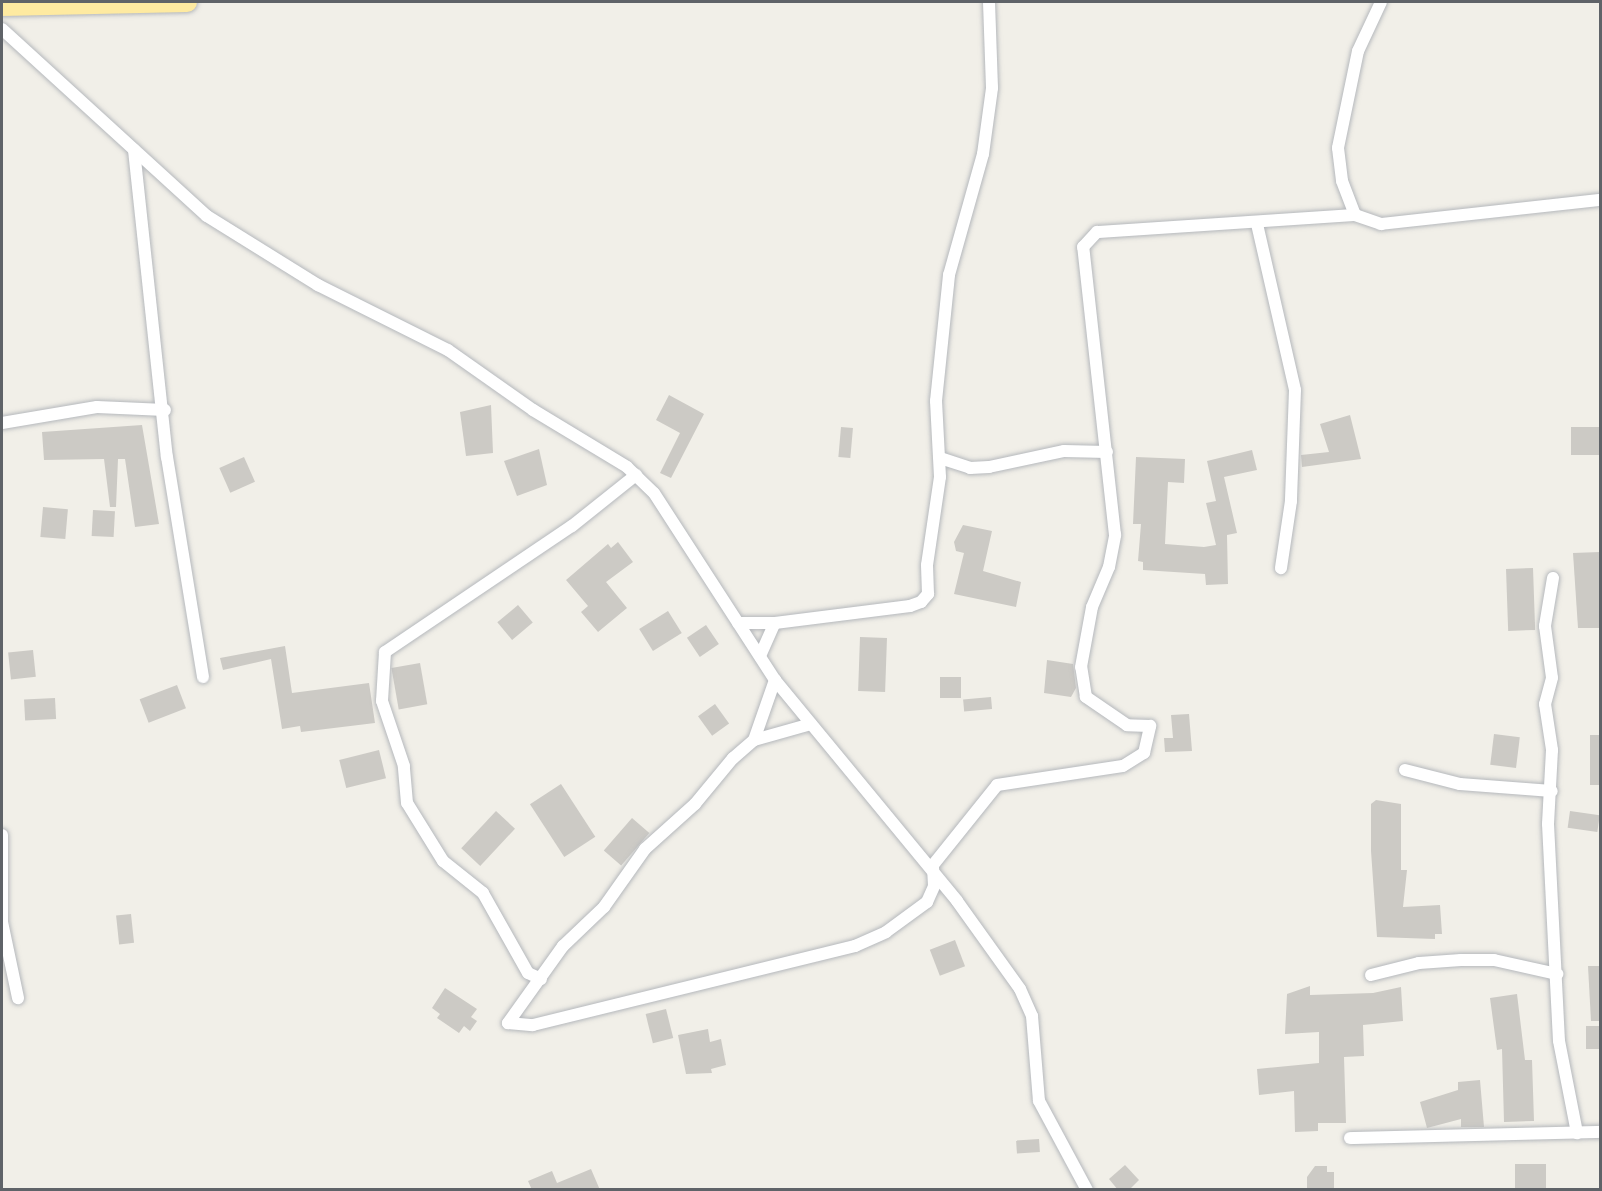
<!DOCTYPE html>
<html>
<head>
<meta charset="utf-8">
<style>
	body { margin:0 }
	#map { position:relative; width:1602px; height:1191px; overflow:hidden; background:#f1efe8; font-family:Arial,sans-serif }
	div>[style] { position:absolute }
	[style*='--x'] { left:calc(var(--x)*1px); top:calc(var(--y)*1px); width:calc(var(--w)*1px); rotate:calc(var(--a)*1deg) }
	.building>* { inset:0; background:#cccac5; transform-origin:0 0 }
	.roads { filter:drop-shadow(0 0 2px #b5b8bc) drop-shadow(0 0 2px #b5b8bc) }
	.minor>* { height:12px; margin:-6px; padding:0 6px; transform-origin:6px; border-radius:6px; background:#fff }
	.trunk>* { height:20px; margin:-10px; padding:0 10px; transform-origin:10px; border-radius:10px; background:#feeaa1 }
	span { translate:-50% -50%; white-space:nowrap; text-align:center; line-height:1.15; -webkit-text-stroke:4.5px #fff; paint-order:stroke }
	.frame { position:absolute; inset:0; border:3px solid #5f6368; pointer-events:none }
</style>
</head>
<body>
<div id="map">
	<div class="building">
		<div style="clip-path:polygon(669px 395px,704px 414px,671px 478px,660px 473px,680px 433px,656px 420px)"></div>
		<div style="clip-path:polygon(491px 405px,493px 453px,466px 456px,460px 412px)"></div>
		<div style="clip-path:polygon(1350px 415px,1361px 459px,1302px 467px,1301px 455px,1329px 452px,1320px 424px)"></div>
		<div style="clip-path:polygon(142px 425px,159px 524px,135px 527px,125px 459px,118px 459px,116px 507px,110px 507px,104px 459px,44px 460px,42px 432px)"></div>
		<div style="left:841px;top:427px;width:12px;height:30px;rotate:5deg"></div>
		<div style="left:1600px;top:427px;width:28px;height:29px;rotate:90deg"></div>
		<div style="clip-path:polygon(539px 449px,547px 485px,517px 496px,504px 461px)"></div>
		<div style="clip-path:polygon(1252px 450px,1257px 470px,1224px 477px,1237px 533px,1227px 535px,1228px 584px,1206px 585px,1205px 574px,1143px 570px,1143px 562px,1138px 561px,1141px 524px,1133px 524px,1136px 457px,1185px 459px,1184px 483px,1168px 482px,1165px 544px,1204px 547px,1216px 545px,1206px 503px,1216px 501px,1207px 461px)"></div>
		<div style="left:244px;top:457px;width:27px;height:27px;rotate:66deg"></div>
		<div style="left:43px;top:507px;width:25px;height:30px;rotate:5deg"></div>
		<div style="left:93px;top:510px;width:22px;height:26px;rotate:3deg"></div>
		<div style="clip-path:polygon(963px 525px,992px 531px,983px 571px,1021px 582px,1016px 607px,954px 594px,964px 553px,956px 551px,954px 542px)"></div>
		<div style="clip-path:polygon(618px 542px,633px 562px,606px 582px,627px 608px,598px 632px,581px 612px,588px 606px,566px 580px,608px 544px,611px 548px)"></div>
		<div style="clip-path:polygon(1600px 552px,1600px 628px,1578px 628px,1573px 553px)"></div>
		<div style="left:1533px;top:568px;width:62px;height:27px;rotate:88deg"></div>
		<div style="left:518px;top:605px;width:23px;height:27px;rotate:50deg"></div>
		<div style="left:668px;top:611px;width:26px;height:34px;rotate:58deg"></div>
		<div style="left:706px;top:625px;width:23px;height:23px;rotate:56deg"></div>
		<div style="left:860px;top:637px;width:27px;height:54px;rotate:2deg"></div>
		<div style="clip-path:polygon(285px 646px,292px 693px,369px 683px,375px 723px,301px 732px,300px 726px,282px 729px,271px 659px,223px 670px,220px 658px)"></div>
		<div style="left:33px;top:650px;width:27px;height:25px;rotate:84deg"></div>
		<div style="clip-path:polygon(1047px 660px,1073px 664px,1076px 688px,1071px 697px,1044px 693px)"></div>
		<div style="left:420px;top:663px;width:42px;height:29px;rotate:80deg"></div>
		<div style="left:940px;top:677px;width:21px;height:21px"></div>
		<div style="left:177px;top:685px;width:25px;height:40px;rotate:69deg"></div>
		<div style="left:991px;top:697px;width:12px;height:28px;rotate:85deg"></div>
		<div style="left:55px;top:698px;width:21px;height:31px;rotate:87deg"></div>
		<div style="left:715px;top:704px;width:24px;height:21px;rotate:54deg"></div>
		<div style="clip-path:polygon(1189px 714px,1192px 751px,1165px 752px,1164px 738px,1173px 738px,1171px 715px)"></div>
		<div style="left:1494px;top:734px;width:26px;height:31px;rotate:7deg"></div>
		<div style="left:1590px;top:735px;width:10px;height:50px"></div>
		<div style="left:379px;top:750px;width:29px;height:41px;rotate:76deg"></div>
		<div style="left:561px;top:784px;width:63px;height:37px;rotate:57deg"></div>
		<div style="clip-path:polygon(1376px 800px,1401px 804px,1401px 870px,1407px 870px,1403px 907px,1440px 905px,1442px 934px,1435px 934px,1435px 939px,1377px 937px,1371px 851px,1371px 804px)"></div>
		<div style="left:496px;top:811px;width:26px;height:51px;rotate:43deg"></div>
		<div style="left:1570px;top:811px;width:30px;height:17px;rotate:8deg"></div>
		<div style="left:632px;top:818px;width:23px;height:43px;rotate:41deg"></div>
		<div style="left:131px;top:914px;width:29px;height:15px;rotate:84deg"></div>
		<div style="left:955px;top:940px;width:28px;height:27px;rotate:69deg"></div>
		<div style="clip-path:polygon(1588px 966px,1600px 966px,1600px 1021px,1591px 1021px)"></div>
		<div style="clip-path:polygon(1310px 986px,1310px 995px,1373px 993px,1401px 987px,1403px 1021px,1363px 1025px,1364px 1056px,1344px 1057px,1346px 1123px,1318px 1123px,1318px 1131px,1295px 1132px,1294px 1091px,1259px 1095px,1257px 1069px,1319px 1063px,1319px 1032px,1285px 1034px,1287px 994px)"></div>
		<div style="clip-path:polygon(445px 988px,477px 1009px,471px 1017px,477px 1021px,470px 1031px,464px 1026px,459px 1033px,437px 1018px,440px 1014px,432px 1008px)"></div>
		<div style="clip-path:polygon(1517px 994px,1525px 1060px,1532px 1060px,1534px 1121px,1504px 1122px,1502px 1049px,1497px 1050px,1490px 998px)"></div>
		<div style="left:666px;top:1009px;width:30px;height:21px;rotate:76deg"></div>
		<div style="left:1586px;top:1026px;width:14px;height:23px"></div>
		<div style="clip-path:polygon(708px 1029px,710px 1042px,721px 1039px,726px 1065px,711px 1069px,712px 1073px,686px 1074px,678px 1035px)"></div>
		<div style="clip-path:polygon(1480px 1080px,1484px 1127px,1461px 1127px,1461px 1119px,1427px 1128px,1420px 1102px,1458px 1090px,1458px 1082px)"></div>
		<div style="left:1039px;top:1139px;width:13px;height:23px;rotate:86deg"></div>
		<div style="left:1515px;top:1164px;width:31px;height:26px"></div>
		<div style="clip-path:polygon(1125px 1165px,1139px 1180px,1129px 1190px,1118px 1190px,1109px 1179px)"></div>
		<div style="clip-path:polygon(1315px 1166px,1327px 1166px,1327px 1172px,1334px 1172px,1334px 1190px,1307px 1188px,1307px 1177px)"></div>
		<div style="clip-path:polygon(591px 1169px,600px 1190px,532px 1190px,528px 1181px,552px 1171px,557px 1183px)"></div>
	</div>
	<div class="roads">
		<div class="minor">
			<div style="--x:1381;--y:2;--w:54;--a:115.1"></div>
			<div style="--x:1358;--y:51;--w:99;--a:101.7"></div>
			<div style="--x:1338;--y:148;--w:33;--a:83"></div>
			<div style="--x:1342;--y:181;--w:36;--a:69"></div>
			<div style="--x:1355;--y:215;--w:28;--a:19"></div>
			<div style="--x:1381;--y:224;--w:220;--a:-6.3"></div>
			<div style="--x:2;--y:29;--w:277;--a:42.4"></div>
			<div style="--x:207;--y:216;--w:131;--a:31.9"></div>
			<div style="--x:318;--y:285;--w:145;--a:26.6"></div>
			<div style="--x:448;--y:350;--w:104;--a:35.2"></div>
			<div style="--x:533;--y:410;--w:110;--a:31.2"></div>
			<div style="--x:627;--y:467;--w:37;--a:44"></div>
			<div style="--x:654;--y:493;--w:223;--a:57.1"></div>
			<div style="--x:775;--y:680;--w:286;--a:50.5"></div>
			<div style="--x:957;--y:901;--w:108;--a:54.4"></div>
			<div style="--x:1020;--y:989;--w:30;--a:66"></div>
			<div style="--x:1032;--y:1016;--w:85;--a:85.3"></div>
			<div style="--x:1039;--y:1101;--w:101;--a:61.7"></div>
			<div style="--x:134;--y:150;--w:309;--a:83.9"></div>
			<div style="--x:167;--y:457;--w:223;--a:80.7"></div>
			<div style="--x:1257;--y:224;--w:170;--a:77.1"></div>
			<div style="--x:1295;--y:390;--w:111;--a:92.1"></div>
			<div style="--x:1291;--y:501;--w:68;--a:98.5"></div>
			<div style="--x:2;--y:423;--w:96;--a:-9.6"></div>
			<div style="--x:97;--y:407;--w:68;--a:2.5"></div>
			<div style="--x:940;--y:458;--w:32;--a:18"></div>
			<div style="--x:970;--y:468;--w:19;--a:-3"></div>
			<div style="--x:989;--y:467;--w:77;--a:-12"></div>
			<div style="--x:1064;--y:451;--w:43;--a:1.3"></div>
			<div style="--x:1553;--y:578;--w:49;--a:99.5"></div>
			<div style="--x:1545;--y:626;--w:52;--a:82.3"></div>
			<div style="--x:1552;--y:678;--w:27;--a:105"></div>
			<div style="--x:1545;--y:704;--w:47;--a:81.3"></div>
			<div style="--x:1552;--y:750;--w:74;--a:93.1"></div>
			<div style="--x:1548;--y:824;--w:217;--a:87.1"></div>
			<div style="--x:1559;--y:1041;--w:94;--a:78.9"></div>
			<div style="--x:738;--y:623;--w:37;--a:0"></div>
			<div style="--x:760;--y:656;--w:36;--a:-66"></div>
			<div style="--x:775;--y:623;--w:136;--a:-7.2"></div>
			<div style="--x:910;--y:606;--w:12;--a:-20"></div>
			<div style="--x:921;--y:602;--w:11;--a:-49"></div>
			<div style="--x:928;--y:594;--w:29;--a:-92"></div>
			<div style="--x:927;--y:565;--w:89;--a:-81.6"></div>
			<div style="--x:940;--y:477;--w:76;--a:-93"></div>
			<div style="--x:936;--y:401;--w:127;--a:-84.1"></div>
			<div style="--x:949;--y:275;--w:126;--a:-74.3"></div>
			<div style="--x:983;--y:154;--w:67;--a:-82.2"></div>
			<div style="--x:992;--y:88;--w:86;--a:-92"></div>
			<div style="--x:811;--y:724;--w:59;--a:164.3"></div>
			<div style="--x:754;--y:740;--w:28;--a:139"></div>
			<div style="--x:733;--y:758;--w:60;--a:129.6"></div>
			<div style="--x:695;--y:804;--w:67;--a:138"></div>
			<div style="--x:645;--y:849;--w:71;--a:125.3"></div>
			<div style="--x:604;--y:907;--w:57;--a:136.4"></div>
			<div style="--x:563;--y:946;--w:95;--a:125.5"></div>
			<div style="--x:508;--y:1023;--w:25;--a:5"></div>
			<div style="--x:533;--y:1025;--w:332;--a:-13.8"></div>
			<div style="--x:855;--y:946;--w:34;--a:-24"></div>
			<div style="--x:886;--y:932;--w:51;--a:-36.2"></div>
			<div style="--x:927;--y:902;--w:17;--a:-66"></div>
			<div style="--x:934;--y:886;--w:21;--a:-93"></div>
			<div style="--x:933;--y:865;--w:102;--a:-51.3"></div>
			<div style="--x:997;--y:785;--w:127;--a:-8.6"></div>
			<div style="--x:1123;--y:766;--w:25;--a:-32"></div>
			<div style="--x:1144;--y:753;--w:28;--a:-77"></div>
			<div style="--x:1150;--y:726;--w:23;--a:-178"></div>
			<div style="--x:1127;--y:725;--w:50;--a:-145.7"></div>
			<div style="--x:1086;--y:697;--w:30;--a:-99"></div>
			<div style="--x:1081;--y:667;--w:61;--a:-79.6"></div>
			<div style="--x:1092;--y:607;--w:43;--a:-67"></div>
			<div style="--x:1109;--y:567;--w:33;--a:-79"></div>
			<div style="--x:1115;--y:535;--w:290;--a:-96.3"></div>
			<div style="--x:1083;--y:247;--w:21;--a:-47"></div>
			<div style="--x:1097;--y:232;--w:259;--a:-3.8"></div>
			<div style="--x:754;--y:740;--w:64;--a:-70.7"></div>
			<div style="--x:1405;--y:770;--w:57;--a:14.3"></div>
			<div style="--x:1460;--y:784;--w:92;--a:4.4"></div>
			<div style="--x:2;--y:835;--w:87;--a:90"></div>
			<div style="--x:2;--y:922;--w:78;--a:78.1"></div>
			<div style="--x:1371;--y:975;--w:49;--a:-14"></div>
			<div style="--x:1419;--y:963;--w:42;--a:-4.1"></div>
			<div style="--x:1461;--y:960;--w:33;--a:0"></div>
			<div style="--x:1494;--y:960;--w:65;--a:12.5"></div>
			<div style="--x:541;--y:979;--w:14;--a:-155"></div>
			<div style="--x:528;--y:973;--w:92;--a:-119.4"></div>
			<div style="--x:483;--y:893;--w:51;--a:-141.3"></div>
			<div style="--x:443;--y:861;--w:68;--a:-121.8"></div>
			<div style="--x:407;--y:803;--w:37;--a:-95"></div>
			<div style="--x:404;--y:766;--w:69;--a:-108.7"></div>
			<div style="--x:382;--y:701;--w:49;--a:-86.5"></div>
			<div style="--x:385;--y:652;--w:225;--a:-34"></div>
			<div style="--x:572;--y:526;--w:82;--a:-38.6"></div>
			<div style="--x:1350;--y:1138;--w:250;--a:-1.4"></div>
		</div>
		<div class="trunk">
			<div style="--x:2;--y:6;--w:185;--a:-1.2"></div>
		</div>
	</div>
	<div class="frame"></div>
</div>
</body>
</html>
